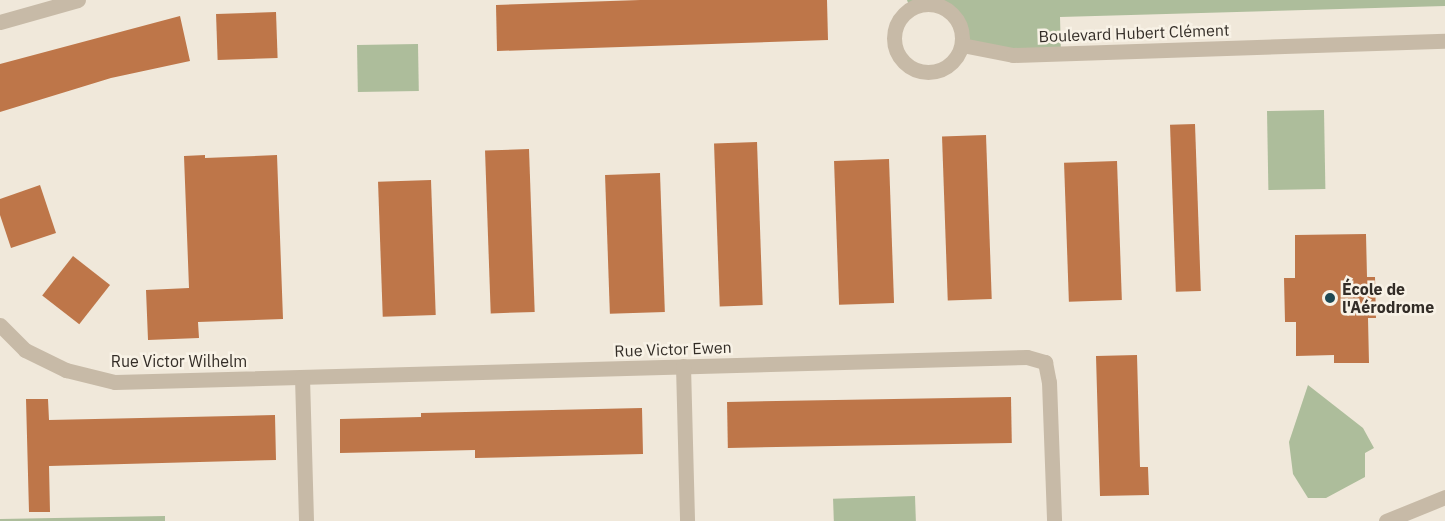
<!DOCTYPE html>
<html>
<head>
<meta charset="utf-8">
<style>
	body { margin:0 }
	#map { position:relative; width:1445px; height:521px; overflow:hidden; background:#f0e8da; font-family:"IBM Plex Sans",sans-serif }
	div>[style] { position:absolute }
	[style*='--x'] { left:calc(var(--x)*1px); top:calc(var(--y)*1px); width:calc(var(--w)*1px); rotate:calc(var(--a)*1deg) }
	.green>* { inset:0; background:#adbd9b; transform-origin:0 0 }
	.building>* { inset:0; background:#be7649; transform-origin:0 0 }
	.minor>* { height:15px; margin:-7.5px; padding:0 7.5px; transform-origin:7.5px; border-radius:7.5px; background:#c7baa7 }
	.minor>.ring { margin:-7.5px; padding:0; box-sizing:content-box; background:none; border:15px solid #c7baa7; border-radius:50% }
	.dots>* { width:16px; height:16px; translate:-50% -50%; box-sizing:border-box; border:3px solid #f8f2e6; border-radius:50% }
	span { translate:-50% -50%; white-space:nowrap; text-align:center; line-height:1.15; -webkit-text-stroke:5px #f8f2e6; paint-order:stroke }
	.street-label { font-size:16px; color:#332d27 }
	.poi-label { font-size:16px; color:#332d27; font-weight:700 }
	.left { translate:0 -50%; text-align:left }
</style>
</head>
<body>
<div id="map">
	<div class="green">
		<div style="clip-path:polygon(907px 0,1445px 0,1445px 6px,1060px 17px,1061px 54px,962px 45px,959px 23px,953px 13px,932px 3px,910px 8px)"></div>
		<div style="left:418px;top:44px;width:47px;height:61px;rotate:89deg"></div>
		<div style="left:1324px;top:110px;width:79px;height:57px;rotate:89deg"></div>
		<div style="clip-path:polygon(1308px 385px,1363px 428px,1374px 448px,1365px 453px,1365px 477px,1326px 498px,1308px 498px,1293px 474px,1289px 442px)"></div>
		<div style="left:915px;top:496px;width:25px;height:82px;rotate:88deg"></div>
		<div style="clip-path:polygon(165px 516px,165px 521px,0 521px,0 519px)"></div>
	</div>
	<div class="building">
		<div style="clip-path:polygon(640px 0,827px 0,828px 40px,497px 51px,496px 5px)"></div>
		<div style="left:276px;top:12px;width:46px;height:60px;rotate:88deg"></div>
		<div style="clip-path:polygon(180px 16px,190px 61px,111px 78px,0 112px,0 64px)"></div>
		<div style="left:1195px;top:124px;width:167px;height:25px;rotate:88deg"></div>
		<div style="left:986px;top:135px;width:164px;height:44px;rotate:88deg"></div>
		<div style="left:757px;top:142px;width:163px;height:43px;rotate:88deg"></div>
		<div style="left:529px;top:149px;width:163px;height:44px;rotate:88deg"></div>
		<div style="clip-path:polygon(205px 155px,205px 158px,277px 155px,283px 319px,198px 322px,199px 338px,148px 340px,146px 290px,189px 288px,184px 156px)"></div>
		<div style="left:889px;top:159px;width:144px;height:55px;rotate:88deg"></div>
		<div style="left:1117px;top:161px;width:139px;height:53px;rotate:88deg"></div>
		<div style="left:660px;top:173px;width:139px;height:55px;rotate:88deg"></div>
		<div style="left:431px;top:180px;width:135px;height:53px;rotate:88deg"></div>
		<div style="clip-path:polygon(40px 185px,56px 233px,11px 248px,0 215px,0 199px)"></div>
		<div style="clip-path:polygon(1366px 234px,1367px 277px,1375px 277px,1376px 318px,1368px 318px,1369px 363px,1334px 363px,1334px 355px,1296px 356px,1296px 322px,1285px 322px,1284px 278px,1295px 278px,1295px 235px)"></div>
		<div style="left:73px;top:256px;width:47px;height:50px;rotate:38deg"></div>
		<div style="clip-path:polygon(1137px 355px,1140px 467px,1148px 467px,1149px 495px,1100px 496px,1096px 356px)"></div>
		<div style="left:1011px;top:397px;width:46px;height:284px;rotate:89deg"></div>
		<div style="clip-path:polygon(26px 399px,48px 399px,49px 420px,275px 415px,276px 460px,49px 466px,50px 512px,29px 512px)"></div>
		<div style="clip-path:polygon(642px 408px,643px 454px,475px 458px,475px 450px,340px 453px,340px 419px,421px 417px,421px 413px)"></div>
	</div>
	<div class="minor">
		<div class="ring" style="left:894px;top:4px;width:53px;height:53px"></div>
		<div style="--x:0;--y:22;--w:81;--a:-15.8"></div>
		<div style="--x:962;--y:45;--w:52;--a:11.1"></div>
		<div style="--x:1013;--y:55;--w:432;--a:-1.9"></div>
		<div style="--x:0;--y:325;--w:35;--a:45"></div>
		<div style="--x:25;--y:350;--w:46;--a:26"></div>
		<div style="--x:66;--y:370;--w:50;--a:13.8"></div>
		<div style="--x:115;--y:382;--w:912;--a:-1.57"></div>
		<div style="--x:1027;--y:357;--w:19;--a:16"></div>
		<div style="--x:1045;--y:362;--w:20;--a:79"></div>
		<div style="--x:1049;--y:382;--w:139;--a:87.9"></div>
		<div style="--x:683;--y:366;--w:155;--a:88.5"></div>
		<div style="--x:302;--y:377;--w:144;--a:88.4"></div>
		<div style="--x:1386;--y:521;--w:64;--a:-22.1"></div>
	</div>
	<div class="dots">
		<div style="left:1330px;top:298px;background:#1f4852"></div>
	</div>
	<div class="street-label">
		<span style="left:1134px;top:33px;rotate:-2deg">Boulevard Hubert Clément</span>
		<span style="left:673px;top:349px;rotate:-2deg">Rue Victor Ewen</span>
		<span style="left:179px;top:361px">Rue Victor Wilhelm</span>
	</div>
	<div class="poi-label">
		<span class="left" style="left:1342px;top:298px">École de<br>l'Aérodrome</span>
	</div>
</div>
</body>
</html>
